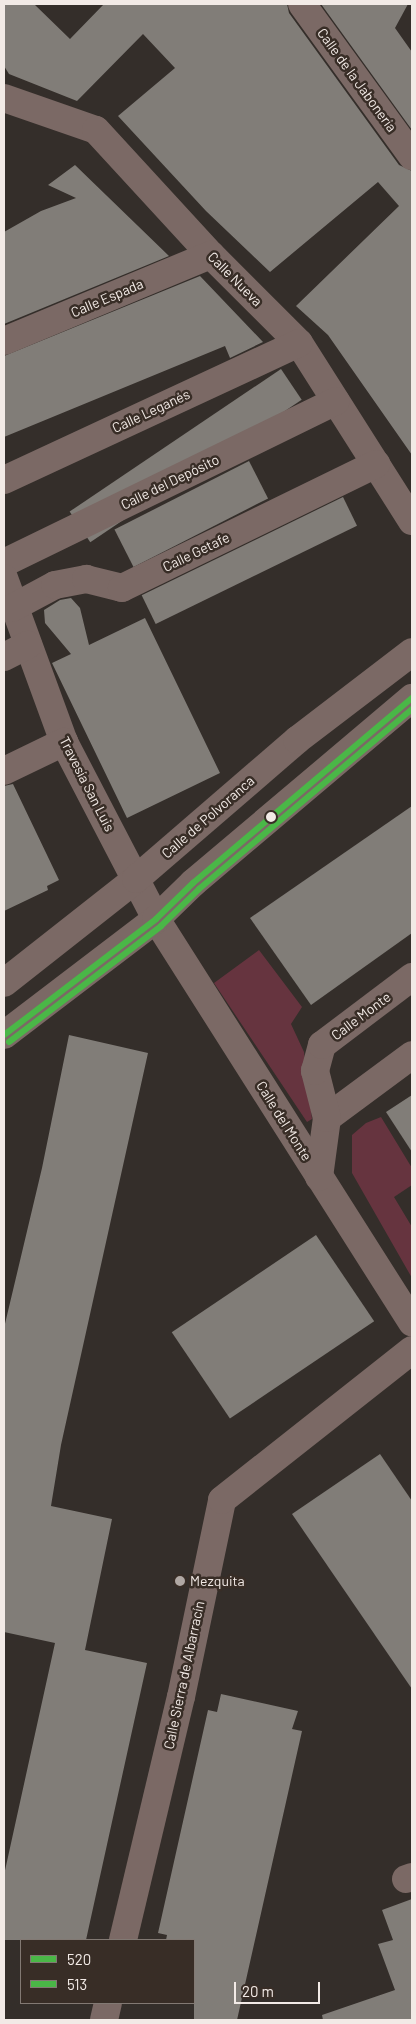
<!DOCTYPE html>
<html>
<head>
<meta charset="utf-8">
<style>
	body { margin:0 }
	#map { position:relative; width:416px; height:2024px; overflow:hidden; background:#342e2a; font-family:Barlow,sans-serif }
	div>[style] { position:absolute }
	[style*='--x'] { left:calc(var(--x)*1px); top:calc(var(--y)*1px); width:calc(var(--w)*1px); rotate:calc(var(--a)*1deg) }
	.green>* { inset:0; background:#66343f }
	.building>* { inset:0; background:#817d78; transform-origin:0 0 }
	.minor>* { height:28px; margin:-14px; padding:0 14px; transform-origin:14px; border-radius:14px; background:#7b6965 }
	.bus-1>* { height:6px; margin:-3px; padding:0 3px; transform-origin:3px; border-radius:3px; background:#4ab747 }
	.bus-2>* { height:6px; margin:-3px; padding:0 3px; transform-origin:3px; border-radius:3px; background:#4ab747 }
	.dots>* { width:14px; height:14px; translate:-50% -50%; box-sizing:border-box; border:2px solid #382d26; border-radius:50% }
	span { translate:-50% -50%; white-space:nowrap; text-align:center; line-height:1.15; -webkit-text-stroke:5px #382d26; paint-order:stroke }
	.street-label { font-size:14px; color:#f2eae6 }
	.poi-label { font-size:14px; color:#f2eae6 }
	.left { translate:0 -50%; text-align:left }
	.frame { position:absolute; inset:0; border:5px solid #f2eae6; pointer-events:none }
	.legend { position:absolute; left:20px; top:1939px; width:175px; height:65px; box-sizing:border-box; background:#382d26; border:1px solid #827973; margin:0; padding:6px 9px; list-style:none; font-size:15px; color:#f2eae6 }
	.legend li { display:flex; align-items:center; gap:10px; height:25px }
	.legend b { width:25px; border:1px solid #827973 }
	.scale { position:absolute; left:234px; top:1982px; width:86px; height:22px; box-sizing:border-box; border:2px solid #f2eae6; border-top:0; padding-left:6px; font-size:15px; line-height:18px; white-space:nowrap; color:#f2eae6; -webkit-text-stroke:4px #382d26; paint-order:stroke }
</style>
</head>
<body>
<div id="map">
	<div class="green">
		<div style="clip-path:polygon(259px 950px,302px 1007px,291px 1024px,304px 1052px,312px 1119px,307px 1122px,214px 983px)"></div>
		<div style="clip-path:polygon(381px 1117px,412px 1168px,412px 1185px,394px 1197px,412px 1227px,412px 1278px,352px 1173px,352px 1135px,366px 1123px)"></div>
	</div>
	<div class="building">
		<div style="clip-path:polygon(4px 4px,34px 4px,70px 39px,104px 4px,287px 4px,289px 13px,399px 165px,412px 171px,412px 455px,328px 335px,296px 306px,399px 206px,378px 182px,270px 272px,206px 211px,118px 116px,175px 68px,143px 34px,77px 101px,9px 74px,4px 66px)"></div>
		<div style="clip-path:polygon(321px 4px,408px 4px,395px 28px,412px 52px,412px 130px)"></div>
		<div style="clip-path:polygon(75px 165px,169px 256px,4px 324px,4px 232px,41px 211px,76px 198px,48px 185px)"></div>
		<div style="clip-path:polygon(200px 276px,263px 342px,230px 358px,225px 346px,4px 437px,4px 356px)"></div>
		<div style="left:281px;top:369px;width:37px;height:255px;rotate:56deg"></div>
		<div style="left:249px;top:461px;width:42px;height:151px;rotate:63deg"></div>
		<div style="left:343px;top:497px;width:32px;height:224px;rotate:64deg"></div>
		<div style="clip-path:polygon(71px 598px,80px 608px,89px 645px,145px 618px,220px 773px,127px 818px,52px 663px,71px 654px,45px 623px,44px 610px,60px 600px)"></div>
		<div style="clip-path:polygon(13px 784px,59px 880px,47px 886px,48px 890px,4px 911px,4px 786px)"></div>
		<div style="clip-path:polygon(412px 806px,412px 933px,311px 1005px,250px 918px)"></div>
		<div style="clip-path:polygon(69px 1035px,148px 1053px,61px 1445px,51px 1506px,112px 1519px,85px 1650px,147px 1663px,86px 1940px,4px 1940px,4px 1875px,55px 1643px,4px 1632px,4px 1328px,42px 1168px)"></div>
		<div style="clip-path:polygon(412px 1095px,412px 1152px,386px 1112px)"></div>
		<div style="left:316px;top:1235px;width:104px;height:174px;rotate:56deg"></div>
		<div style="clip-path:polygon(380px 1454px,412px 1501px,412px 1689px,292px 1514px)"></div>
		<div style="clip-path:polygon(221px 1694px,298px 1711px,292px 1729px,302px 1731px,237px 2020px,194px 2020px,194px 1940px,166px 1940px,167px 1935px,158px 1933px,208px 1710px,217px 1712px)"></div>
		<div style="clip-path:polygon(412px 1899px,412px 2020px,323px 2020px,322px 2015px,395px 1990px,378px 1944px,393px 1940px,382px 1910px)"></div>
	</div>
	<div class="minor">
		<div style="--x:302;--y:4;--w:188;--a:54.1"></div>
		<div style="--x:4;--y:98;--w:97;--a:19.2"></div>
		<div style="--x:96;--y:130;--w:170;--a:47.4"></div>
		<div style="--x:211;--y:255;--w:124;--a:45"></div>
		<div style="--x:299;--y:343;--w:211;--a:57.6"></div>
		<div style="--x:4;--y:341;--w:224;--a:-22.6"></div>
		<div style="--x:4;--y:480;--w:325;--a:-24.9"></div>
		<div style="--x:4;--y:563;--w:369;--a:-26"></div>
		<div style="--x:4;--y:578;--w:175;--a:69.9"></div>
		<div style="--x:64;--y:742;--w:199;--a:62.5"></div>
		<div style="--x:156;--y:919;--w:478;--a:57.6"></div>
		<div style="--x:12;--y:608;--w:49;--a:-28.1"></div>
		<div style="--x:55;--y:585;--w:32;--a:-11"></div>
		<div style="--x:86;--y:579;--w:37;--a:14"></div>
		<div style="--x:122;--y:588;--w:283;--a:-26"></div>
		<div style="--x:4;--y:657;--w:27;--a:-27"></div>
		<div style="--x:4;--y:771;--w:67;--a:-25.8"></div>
		<div style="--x:4;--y:983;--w:168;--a:-38.2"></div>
		<div style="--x:136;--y:879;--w:213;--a:-40.8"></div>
		<div style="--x:297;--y:740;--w:145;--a:-37.4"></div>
		<div style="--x:4;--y:1035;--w:191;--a:-37.3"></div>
		<div style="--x:156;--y:919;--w:52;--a:-44.2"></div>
		<div style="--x:193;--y:883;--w:287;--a:-40.2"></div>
		<div style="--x:327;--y:1118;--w:106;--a:-36.5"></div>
		<div style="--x:319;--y:1177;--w:60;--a:-82.3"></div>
		<div style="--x:327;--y:1118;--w:49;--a:-104.3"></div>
		<div style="--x:315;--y:1071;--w:27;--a:-75"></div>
		<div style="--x:322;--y:1045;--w:113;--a:-37.1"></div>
		<div style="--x:406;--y:1879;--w:6;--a:-18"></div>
		<div style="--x:123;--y:1940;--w:250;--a:-76.6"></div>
		<div style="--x:181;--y:1697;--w:201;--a:-78.2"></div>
		<div style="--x:222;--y:1500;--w:242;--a:-38.3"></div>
		<div style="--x:104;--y:2020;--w:17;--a:-77"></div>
	</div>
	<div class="bus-1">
		<div style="--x:4;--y:1035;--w:191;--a:-37.3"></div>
		<div style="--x:156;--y:919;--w:52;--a:-44.2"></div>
		<div style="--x:193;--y:883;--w:287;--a:-40.2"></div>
	</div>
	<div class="bus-2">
		<div style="--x:9;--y:1042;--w:191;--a:-37.3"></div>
		<div style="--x:161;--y:926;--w:53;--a:-44.2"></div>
		<div style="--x:199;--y:889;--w:279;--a:-40.2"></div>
	</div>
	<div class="dots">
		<div style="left:271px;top:817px;background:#f2eae6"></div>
		<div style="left:180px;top:1581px;background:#b0a8a4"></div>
	</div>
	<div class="street-label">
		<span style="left:357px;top:80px;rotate:54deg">Calle de la Jabonería</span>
		<span style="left:235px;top:279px;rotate:45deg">Calle Nueva</span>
		<span style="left:107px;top:298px;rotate:-23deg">Calle Espada</span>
		<span style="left:151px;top:411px;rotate:-25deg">Calle Leganés</span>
		<span style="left:170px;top:482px;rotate:-26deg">Calle del Depósito</span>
		<span style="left:196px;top:552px;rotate:-26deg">Calle Getafe</span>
		<span style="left:87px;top:784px;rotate:63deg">Travesía San Luis</span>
		<span style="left:208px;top:817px;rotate:-41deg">Calle de Polvoranca</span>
		<span style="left:361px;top:1016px;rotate:-37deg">Calle Monte</span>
		<span style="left:284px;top:1121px;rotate:58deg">Calle del Monte</span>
		<span style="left:184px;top:1675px;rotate:-78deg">Calle Sierra de Albarracín</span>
	</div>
	<div class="poi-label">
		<span class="left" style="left:190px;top:1581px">Mezquita</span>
	</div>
	<div class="frame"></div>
	<ul class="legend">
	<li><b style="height:6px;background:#4ab747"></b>520</li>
	<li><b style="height:6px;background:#4ab747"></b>513</li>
	</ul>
	<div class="scale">20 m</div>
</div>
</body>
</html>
